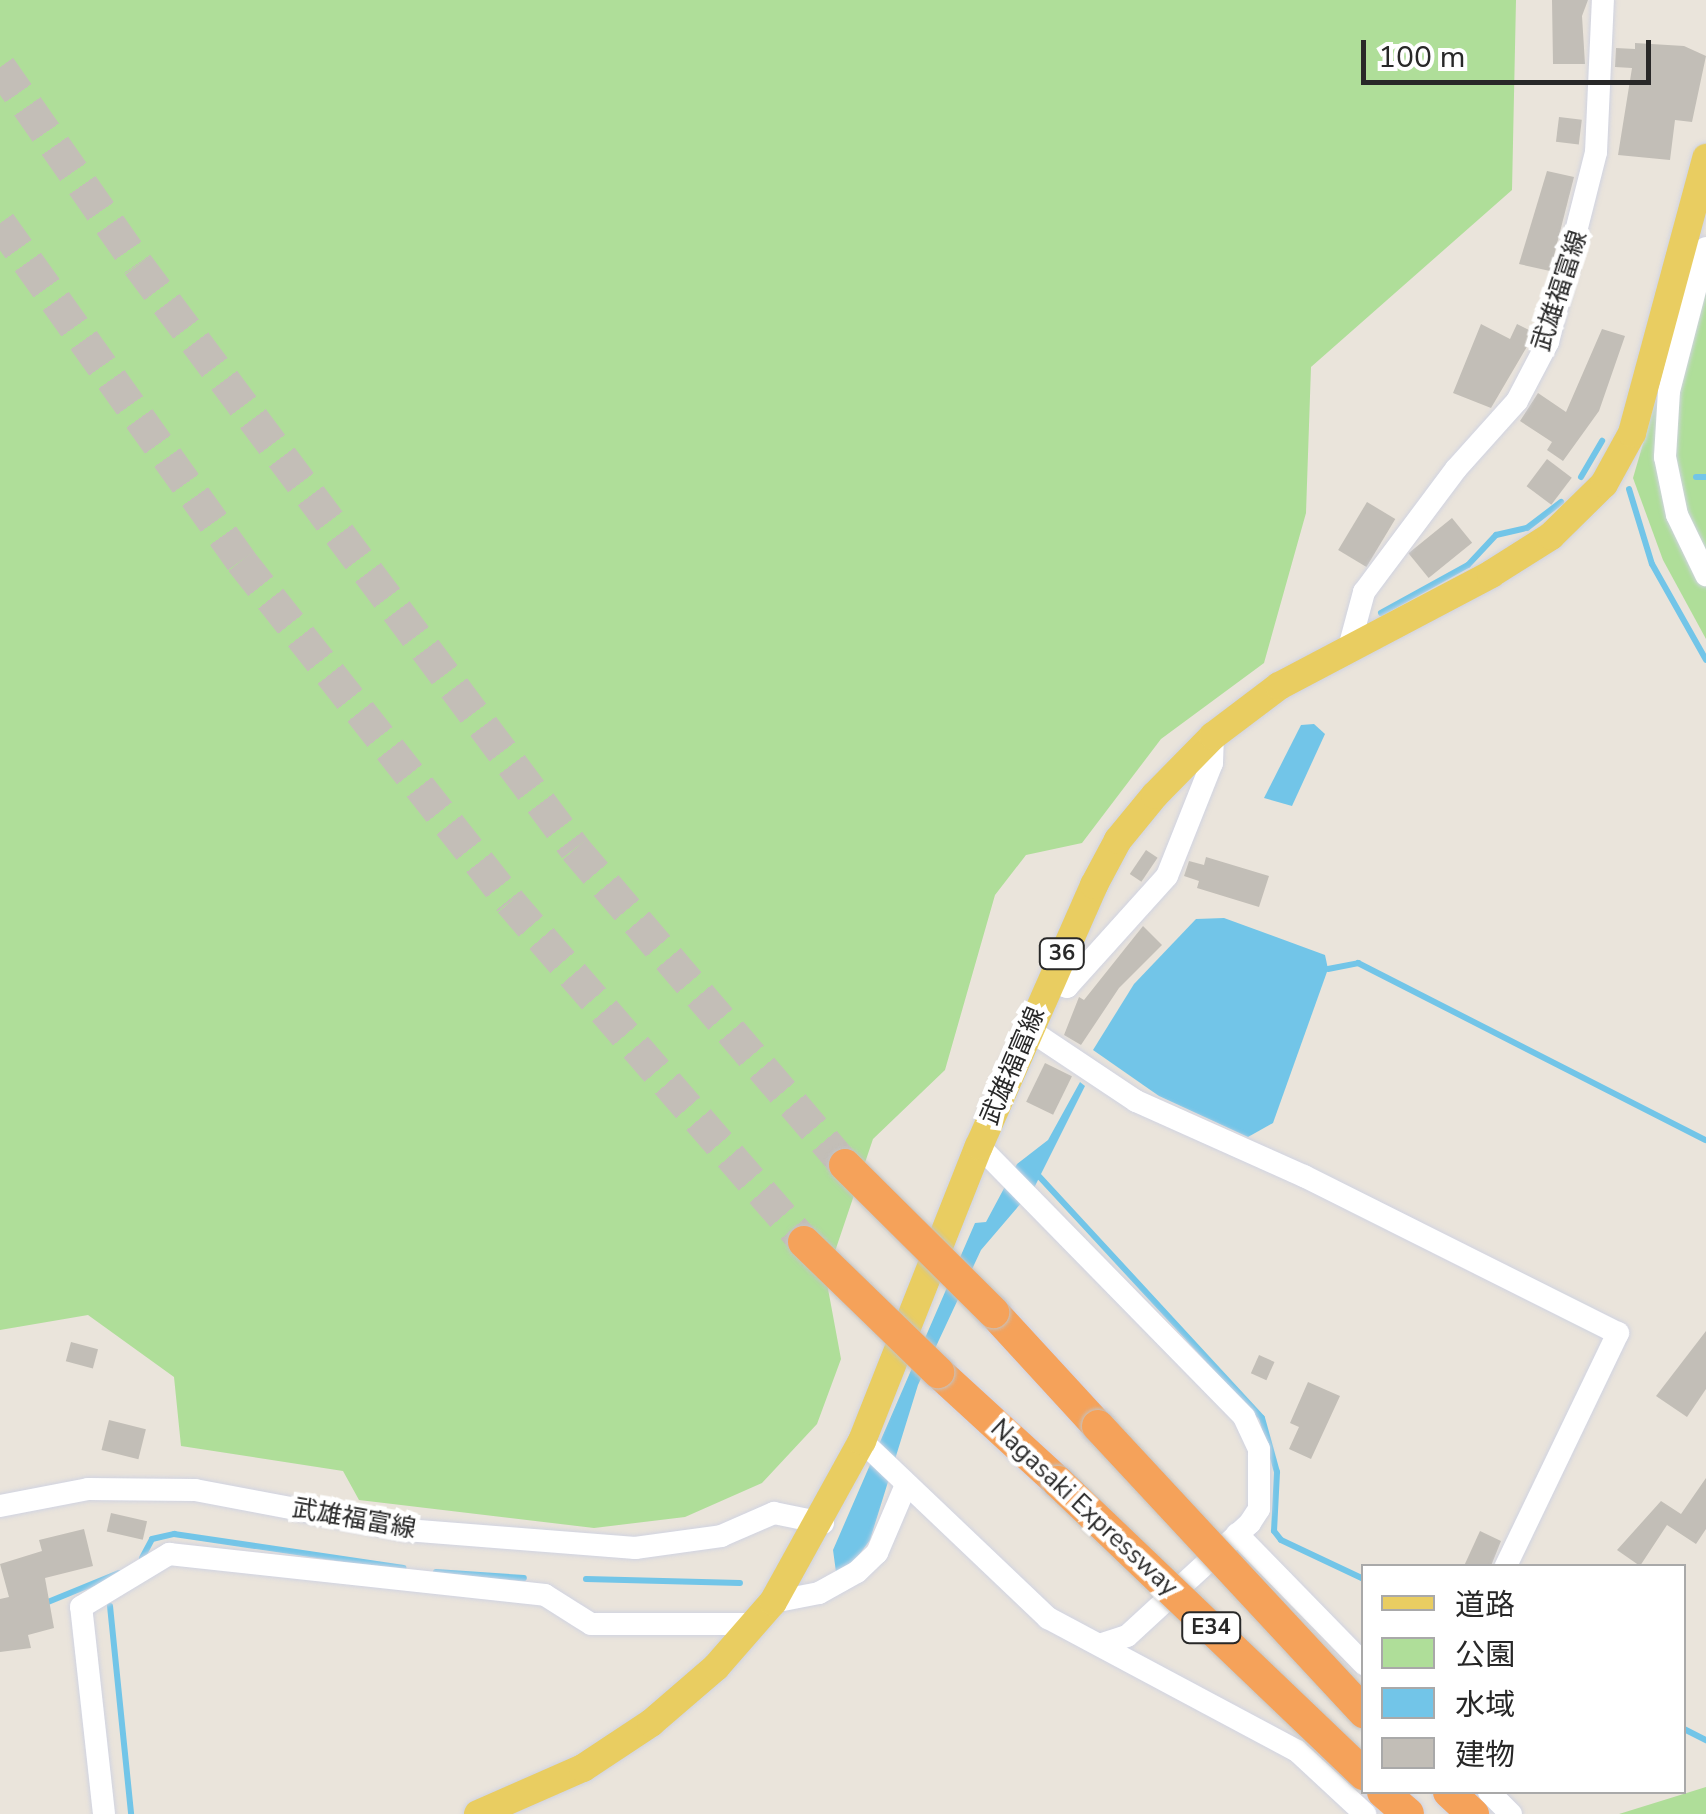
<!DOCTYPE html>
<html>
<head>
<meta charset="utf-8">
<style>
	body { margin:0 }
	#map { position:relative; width:1706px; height:1814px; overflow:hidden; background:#eae4db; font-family:"Nunito Sans","Noto Sans JP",sans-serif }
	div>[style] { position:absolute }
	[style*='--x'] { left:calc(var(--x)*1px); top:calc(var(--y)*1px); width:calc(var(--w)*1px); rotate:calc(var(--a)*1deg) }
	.green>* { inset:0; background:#afde99 }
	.water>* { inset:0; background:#72c5e8 }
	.stream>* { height:6px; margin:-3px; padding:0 3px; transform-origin:3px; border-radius:3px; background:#72c5e8 }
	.building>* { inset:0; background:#c2beb7; transform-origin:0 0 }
	.highway-tunnel>* { height:32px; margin-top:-16px; transform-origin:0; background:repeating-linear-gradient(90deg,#c3beb7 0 32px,transparent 0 48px) }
	.roads { filter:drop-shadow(0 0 2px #d0d3e1) drop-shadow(0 0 2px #d0d3e1) }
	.minor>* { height:22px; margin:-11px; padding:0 11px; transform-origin:11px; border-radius:11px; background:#fff }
	.major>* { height:28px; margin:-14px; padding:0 14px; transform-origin:14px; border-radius:14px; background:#e9cd61 }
	.highway>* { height:32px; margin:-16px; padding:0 16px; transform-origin:16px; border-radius:16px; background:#f5a25a }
	.bridges { filter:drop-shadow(0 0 2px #c3c3c3) drop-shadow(0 0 2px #c3c3c3) }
	.highway-bridge>* { height:32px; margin:-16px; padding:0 16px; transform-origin:16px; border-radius:16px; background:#f5a25a }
	span { translate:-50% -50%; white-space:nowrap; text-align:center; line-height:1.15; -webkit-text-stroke:9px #fff; paint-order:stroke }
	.shield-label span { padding:2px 8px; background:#fff; border:2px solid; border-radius:8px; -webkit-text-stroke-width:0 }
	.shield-label { font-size:22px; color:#282828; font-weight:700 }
	.street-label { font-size:25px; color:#282828 }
	.legend { position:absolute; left:1361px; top:1564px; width:325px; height:230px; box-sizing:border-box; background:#fff; border:2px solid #a9a9a9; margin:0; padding:12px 18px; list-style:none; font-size:30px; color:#282828 }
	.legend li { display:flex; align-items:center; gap:20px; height:50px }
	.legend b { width:50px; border:2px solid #a9a9a9 }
	.scale { position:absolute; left:1361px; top:40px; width:290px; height:45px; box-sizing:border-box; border:5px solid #282828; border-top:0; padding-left:12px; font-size:30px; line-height:35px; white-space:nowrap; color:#282828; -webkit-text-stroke:8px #fff; paint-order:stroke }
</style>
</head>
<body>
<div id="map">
	<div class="green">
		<div style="clip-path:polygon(0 0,1516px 0,1512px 190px,1311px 367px,1306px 513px,1264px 663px,1161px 739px,1082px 843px,1026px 855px,995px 895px,945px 1070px,873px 1139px,826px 1278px,841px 1359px,817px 1424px,762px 1483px,685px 1517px,594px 1528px,359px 1500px,343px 1471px,181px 1446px,174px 1377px,88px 1315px,0 1330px)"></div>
		<div style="clip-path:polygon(1706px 277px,1706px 639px,1663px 560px,1633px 478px,1660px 385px)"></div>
		<div style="clip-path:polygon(1706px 1787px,1706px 1814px,1619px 1814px)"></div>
	</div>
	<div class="water">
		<div style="clip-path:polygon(1314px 724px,1325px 734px,1292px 806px,1264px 798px,1301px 725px)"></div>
		<div style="clip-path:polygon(1224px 918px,1325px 955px,1328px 969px,1273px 1123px,1248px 1137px,1159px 1096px,1093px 1050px,1134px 984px,1196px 919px)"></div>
		<div style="clip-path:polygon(1080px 1082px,1085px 1086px,1034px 1188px,981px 1250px,918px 1385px,870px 1540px,853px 1563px,836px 1572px,833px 1550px,975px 1223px,986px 1222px,1017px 1164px,1048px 1140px)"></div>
	</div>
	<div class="stream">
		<div style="--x:1581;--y:477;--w:42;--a:-59.7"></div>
		<div style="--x:1696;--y:477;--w:10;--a:0"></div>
		<div style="--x:1629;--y:489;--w:78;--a:73"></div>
		<div style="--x:1652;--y:564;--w:110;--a:60.6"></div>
		<div style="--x:1381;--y:613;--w:99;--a:-28.9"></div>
		<div style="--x:1468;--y:565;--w:41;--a:-47"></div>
		<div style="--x:1496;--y:535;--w:32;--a:-13"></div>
		<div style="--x:1527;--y:528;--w:43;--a:-37.4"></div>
		<div style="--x:1328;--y:969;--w:31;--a:-11"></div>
		<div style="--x:1358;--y:963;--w:390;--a:27"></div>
		<div style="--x:1036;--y:1173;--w:333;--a:47.3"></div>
		<div style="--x:1262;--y:1418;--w:56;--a:74.5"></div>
		<div style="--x:1277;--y:1472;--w:59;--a:92.9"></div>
		<div style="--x:1274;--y:1531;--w:11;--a:52"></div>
		<div style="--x:1281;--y:1540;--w:92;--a:25.2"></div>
		<div style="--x:142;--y:1558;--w:21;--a:-62"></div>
		<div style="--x:152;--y:1539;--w:23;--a:-13"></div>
		<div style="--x:174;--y:1534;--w:232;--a:8.4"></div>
		<div style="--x:436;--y:1572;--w:88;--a:3.9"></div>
		<div style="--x:586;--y:1579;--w:154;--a:1.5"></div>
		<div style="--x:43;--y:1604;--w:82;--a:-22.2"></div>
		<div style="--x:110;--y:1606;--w:209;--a:84.2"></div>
		<div style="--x:1684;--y:1729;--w:25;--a:27"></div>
	</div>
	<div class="building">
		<div style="clip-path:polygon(1552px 0,1588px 0,1582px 16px,1585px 64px,1553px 64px)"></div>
		<div style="clip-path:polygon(1635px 43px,1684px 46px,1706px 56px,1692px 122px,1675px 120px,1670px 160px,1618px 155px,1632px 68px,1615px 67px,1616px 48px,1635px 49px)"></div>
		<div style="left:1559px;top:117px;width:23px;height:25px;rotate:7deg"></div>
		<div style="clip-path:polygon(1547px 171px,1574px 177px,1550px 271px,1519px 264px)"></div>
		<div style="clip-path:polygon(1481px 324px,1510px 339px,1517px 324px,1535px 333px,1491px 408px,1453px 393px)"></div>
		<div style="clip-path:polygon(1602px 329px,1625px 336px,1599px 411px,1563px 461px,1547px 450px,1552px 442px,1520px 421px,1538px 393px,1566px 412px)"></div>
		<div style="left:1547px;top:459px;width:31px;height:34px;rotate:37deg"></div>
		<div style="left:1367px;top:502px;width:33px;height:56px;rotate:31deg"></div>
		<div style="left:1452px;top:518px;width:32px;height:56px;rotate:51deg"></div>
		<div style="left:1146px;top:850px;width:14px;height:29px;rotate:34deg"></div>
		<div style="clip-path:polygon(1206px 857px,1269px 876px,1259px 907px,1197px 888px,1199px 881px,1184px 876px,1189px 861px,1204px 865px)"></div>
		<div style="clip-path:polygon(1143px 926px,1162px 945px,1119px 988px,1081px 1045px,1064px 1035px,1079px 997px,1084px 1000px)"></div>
		<div style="left:1045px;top:1063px;width:30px;height:43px;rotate:26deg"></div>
		<div style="clip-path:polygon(1706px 1331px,1706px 1389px,1687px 1417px,1656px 1396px)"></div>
		<div style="left:71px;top:1342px;width:28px;height:20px;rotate:15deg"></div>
		<div style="left:1259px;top:1355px;width:17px;height:20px;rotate:24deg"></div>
		<div style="clip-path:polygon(1308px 1382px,1340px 1396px,1311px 1459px,1289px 1449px,1299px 1427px,1290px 1423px)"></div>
		<div style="left:109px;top:1420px;width:38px;height:31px;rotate:14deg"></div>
		<div style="clip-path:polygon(1706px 1478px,1706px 1529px,1696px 1544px,1667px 1525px,1640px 1566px,1617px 1550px,1661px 1501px,1681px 1514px)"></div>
		<div style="left:111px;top:1513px;width:37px;height:19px;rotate:13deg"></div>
		<div style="clip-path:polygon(84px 1529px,93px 1566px,45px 1578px,54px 1628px,28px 1635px,31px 1648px,0 1652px,0 1599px,9px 1597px,0 1564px,42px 1551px,39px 1540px)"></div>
		<div style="clip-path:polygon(1480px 1531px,1501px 1541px,1491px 1566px,1464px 1566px)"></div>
	</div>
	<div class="highway-tunnel">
		<div style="--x:0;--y:67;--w:241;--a:55.1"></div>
		<div style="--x:138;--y:265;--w:729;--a:53.19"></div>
		<div style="--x:575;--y:849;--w:416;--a:49.5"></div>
		<div style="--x:0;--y:223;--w:415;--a:54.5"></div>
		<div style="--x:241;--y:561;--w:434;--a:51.7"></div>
		<div style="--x:510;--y:902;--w:449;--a:49.1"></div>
	</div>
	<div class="roads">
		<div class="minor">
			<div style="--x:1706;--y:248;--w:148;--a:104.5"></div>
			<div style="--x:1669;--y:391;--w:66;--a:93.5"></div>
			<div style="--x:1665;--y:457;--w:59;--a:78.3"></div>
			<div style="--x:1677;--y:515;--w:67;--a:64.2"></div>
			<div style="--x:1350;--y:644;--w:54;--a:-74.9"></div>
			<div style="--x:1364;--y:592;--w:154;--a:-53.2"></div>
			<div style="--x:1456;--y:469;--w:91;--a:-48.1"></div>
			<div style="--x:1517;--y:401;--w:67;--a:-62.3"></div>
			<div style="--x:1548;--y:342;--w:196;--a:-75.8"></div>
			<div style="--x:1596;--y:152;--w:152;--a:-87.4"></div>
			<div style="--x:1050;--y:981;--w:18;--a:19"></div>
			<div style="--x:1067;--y:987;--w:149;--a:-48"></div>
			<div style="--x:1167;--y:876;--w:122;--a:-68.3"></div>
			<div style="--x:1212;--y:763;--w:27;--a:-88"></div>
			<div style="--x:1028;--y:1029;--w:130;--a:33.7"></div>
			<div style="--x:1136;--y:1101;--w:184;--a:24.1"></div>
			<div style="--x:1304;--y:1176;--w:351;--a:26.6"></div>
			<div style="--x:1618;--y:1333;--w:259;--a:115.7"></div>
			<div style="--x:979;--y:1146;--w:379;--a:45.6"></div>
			<div style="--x:1244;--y:1417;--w:35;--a:65"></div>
			<div style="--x:1259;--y:1449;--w:60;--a:90"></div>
			<div style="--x:1259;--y:1509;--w:17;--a:123"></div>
			<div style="--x:1250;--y:1523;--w:167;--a:137.4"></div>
			<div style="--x:1127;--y:1636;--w:25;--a:162"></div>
			<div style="--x:862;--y:1441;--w:257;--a:43.6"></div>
			<div style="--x:1048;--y:1618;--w:282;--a:28.1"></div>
			<div style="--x:1297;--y:1751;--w:93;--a:42.8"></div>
			<div style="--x:0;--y:1506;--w:90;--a:-10.9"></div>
			<div style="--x:88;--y:1489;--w:107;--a:0.5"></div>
			<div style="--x:195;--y:1490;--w:215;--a:10.7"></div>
			<div style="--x:406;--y:1530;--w:230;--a:4.5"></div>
			<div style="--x:635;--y:1548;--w:87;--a:-7.9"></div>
			<div style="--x:721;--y:1536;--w:58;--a:-23.5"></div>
			<div style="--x:774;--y:1513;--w:50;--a:11.5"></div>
			<div style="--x:1237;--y:1534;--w:182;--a:45.7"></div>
			<div style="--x:773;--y:1602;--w:47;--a:-11.1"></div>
			<div style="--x:819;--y:1593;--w:43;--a:-28.9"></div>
			<div style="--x:857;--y:1572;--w:28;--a:-44"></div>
			<div style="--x:877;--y:1553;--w:74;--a:-66.9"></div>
			<div style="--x:1489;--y:1792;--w:31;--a:45"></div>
			<div style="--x:104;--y:1814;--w:208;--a:-96.3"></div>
			<div style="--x:81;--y:1607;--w:103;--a:-31.1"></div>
			<div style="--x:169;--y:1554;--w:378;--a:6.2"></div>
			<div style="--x:545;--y:1595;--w:54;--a:32.2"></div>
			<div style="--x:591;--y:1624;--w:163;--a:0"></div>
		</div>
		<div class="major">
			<div style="--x:478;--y:1814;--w:115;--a:-23.7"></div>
			<div style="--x:583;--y:1768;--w:82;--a:-33.5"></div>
			<div style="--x:651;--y:1723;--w:86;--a:-40.7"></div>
			<div style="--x:716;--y:1667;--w:86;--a:-48.8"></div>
			<div style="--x:773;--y:1602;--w:184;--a:-61.1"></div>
			<div style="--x:862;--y:1441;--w:317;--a:-68.4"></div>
			<div style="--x:979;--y:1146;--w:285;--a:-66.2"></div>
			<div style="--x:1094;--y:885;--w:51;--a:-61.9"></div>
			<div style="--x:1118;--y:840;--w:58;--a:-50.6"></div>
			<div style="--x:1155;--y:795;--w:83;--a:-45.5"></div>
			<div style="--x:1213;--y:736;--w:83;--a:-37.1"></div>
			<div style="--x:1279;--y:686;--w:240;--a:-27.8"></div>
			<div style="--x:1491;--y:574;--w:71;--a:-32.3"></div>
			<div style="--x:1551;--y:536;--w:74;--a:-44.5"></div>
			<div style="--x:1604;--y:484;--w:58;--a:-61.2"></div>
			<div style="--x:1632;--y:433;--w:285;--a:-74.9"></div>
		</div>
		<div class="highway">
			<div style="--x:993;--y:1312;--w:155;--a:47.4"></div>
			<div style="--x:938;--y:1372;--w:163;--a:42.5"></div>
			<div style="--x:1383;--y:1792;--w:33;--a:41"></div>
			<div style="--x:1449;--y:1792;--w:33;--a:43"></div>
		</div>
	</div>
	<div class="bridges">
		<div class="highway-bridge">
			<div style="--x:845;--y:1165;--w:209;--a:44.8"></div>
			<div style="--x:804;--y:1242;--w:187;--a:44.1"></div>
			<div style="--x:1098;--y:1426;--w:391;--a:47.1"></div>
			<div style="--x:1058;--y:1482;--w:423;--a:43.7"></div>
		</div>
	</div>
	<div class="shield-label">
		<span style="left:1062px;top:954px">36</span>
		<span style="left:1211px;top:1628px">E34</span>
	</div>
	<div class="street-label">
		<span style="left:1560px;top:291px;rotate:-72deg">武雄福富線</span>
		<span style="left:1013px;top:1066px;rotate:-67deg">武雄福富線</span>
		<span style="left:1084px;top:1508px;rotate:43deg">Nagasaki Expressway</span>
		<span style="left:354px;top:1519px;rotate:10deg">武雄福富線</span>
	</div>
	<ul class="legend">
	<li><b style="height:12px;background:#e9cd61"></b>道路</li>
	<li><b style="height:28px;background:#afde99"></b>公園</li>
	<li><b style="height:28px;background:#72c5e8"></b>水域</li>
	<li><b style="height:28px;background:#c2beb7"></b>建物</li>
	</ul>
	<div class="scale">100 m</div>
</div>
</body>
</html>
